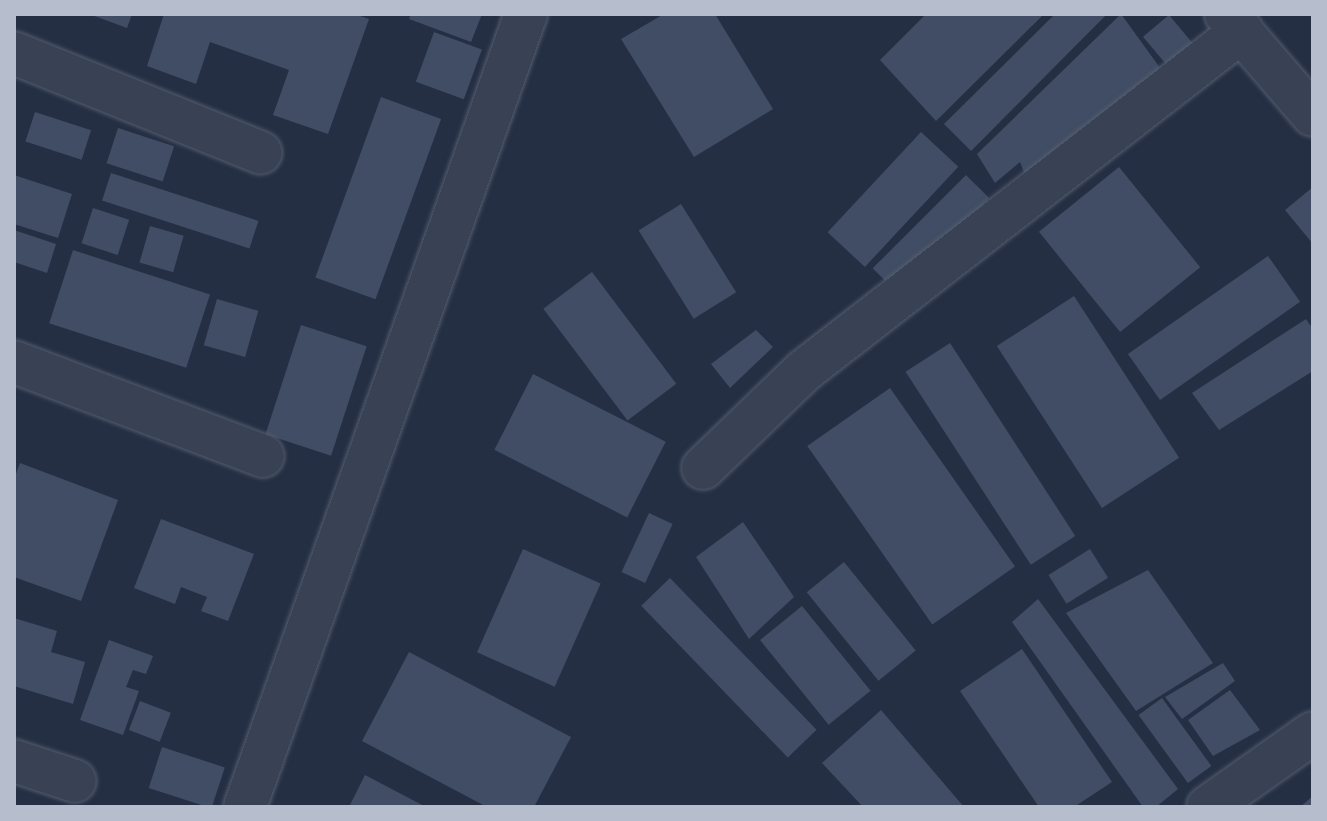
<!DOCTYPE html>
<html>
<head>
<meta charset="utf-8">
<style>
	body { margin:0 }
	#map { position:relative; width:1327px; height:821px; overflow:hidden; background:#242f44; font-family:Cabin,sans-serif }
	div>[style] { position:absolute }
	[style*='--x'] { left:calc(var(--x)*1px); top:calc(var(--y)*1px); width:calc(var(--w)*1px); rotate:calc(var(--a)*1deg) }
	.building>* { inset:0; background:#404d64; transform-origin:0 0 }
	.roads { filter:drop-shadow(0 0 2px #545d6e) drop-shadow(0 0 2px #545d6e) }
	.street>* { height:42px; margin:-21px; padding:0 21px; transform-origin:21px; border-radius:21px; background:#394254 }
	span { translate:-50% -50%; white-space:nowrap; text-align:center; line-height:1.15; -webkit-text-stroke:6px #1d2739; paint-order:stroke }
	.frame { position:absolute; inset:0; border:16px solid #b6bdcd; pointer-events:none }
</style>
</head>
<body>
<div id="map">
	<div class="building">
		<div style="clip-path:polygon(89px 14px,132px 14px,127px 28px)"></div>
		<div style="clip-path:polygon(164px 14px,354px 14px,369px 19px,328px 134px,273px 115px,289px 70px,210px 42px,196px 84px,147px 66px)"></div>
		<div style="clip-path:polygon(411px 14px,482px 14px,471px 42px,409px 19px)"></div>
		<div style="clip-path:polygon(664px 14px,715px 14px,773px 109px,694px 157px,621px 39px)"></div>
		<div style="clip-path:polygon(926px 14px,1044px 14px,936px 121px,880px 60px)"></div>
		<div style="clip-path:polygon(1055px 14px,1107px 14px,971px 151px,944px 124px)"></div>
		<div style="clip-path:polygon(1121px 14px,1163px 72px,1027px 180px,1020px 162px,995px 183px,977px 154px)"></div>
		<div style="left:1169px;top:15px;width:47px;height:34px;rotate:50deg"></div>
		<div style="left:434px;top:32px;width:51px;height:53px;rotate:20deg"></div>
		<div style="left:381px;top:97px;width:64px;height:192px;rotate:20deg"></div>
		<div style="left:35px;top:112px;width:59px;height:31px;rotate:18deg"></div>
		<div style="left:118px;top:128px;width:59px;height:37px;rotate:18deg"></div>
		<div style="left:921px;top:132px;width:51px;height:137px;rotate:43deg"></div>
		<div style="left:1119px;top:167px;width:129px;height:103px;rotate:51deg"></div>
		<div style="left:111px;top:173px;width:155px;height:29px;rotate:18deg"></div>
		<div style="clip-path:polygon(14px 175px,72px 194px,58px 238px,14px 224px)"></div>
		<div style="left:966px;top:175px;width:33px;height:132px;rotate:45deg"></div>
		<div style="clip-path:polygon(1313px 187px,1313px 244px,1285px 210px)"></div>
		<div style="left:681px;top:204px;width:104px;height:50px;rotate:58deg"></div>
		<div style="left:93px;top:208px;width:38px;height:37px;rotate:18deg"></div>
		<div style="left:150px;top:226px;width:35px;height:38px;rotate:16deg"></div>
		<div style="clip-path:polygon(14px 230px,56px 244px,47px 273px,14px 262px)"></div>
		<div style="left:73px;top:250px;width:144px;height:77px;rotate:18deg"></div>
		<div style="left:1268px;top:256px;width:56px;height:171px;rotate:55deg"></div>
		<div style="left:592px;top:272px;width:140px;height:61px;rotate:53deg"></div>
		<div style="left:1074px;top:296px;width:193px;height:92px;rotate:57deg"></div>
		<div style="left:217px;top:299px;width:43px;height:48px;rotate:16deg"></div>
		<div style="clip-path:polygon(1306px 319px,1313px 329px,1313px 371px,1219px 430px,1192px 393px)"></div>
		<div style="left:301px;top:325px;width:69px;height:115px;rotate:18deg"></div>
		<div style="clip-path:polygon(756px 330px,773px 347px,730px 388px,711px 364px)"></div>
		<div style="left:950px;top:343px;width:230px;height:53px;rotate:57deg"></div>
		<div style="left:533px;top:374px;width:149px;height:85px;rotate:27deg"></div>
		<div style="left:890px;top:388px;width:218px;height:101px;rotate:55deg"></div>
		<div style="clip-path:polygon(20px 463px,118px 500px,81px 601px,14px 577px,14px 479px)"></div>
		<div style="left:649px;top:513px;width:26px;height:65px;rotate:25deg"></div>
		<div style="clip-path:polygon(161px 519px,254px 554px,228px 621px,201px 611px,207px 597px,181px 587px,175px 604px,134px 588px)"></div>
		<div style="clip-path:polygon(743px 522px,794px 597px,749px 639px,696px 557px)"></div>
		<div style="left:523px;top:549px;width:85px;height:113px;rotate:24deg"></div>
		<div style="left:1090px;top:549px;width:34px;height:49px;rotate:58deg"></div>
		<div style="left:844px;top:562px;width:114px;height:48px;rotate:51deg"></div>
		<div style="clip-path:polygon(1148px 570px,1213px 663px,1136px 711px,1066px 613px)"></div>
		<div style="left:670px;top:578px;width:211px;height:40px;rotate:46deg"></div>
		<div style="clip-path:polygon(1038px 599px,1178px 789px,1156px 807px,1143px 807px,1012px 622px)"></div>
		<div style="left:802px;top:606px;width:109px;height:54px;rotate:51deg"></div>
		<div style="clip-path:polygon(14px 618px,57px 631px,51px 652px,85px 662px,73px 704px,14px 686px)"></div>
		<div style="clip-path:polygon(109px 640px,153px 656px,146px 674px,133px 670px,126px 687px,139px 691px,123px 735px,80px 720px)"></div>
		<div style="clip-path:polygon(1022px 649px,1112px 782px,1074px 807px,1039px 807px,960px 691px)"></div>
		<div style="clip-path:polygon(409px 652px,571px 737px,534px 807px,487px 807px,362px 741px)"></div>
		<div style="clip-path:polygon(1223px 663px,1235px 681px,1182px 719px,1165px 697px)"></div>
		<div style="clip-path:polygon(1230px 690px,1260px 730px,1213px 756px,1188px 720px)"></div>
		<div style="left:1162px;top:698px;width:84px;height:29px;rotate:54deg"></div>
		<div style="left:140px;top:701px;width:33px;height:31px;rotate:21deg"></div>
		<div style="clip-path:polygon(881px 710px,964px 807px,863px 807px,822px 763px)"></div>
		<div style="left:162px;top:747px;width:66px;height:43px;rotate:18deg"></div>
		<div style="clip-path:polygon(365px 775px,426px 807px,349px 807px)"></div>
		<div style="clip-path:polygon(1313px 796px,1313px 807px,1300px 807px)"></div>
	</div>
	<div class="roads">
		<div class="street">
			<div style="--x:1226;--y:14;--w:133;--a:49.3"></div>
			<div style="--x:14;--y:53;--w:266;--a:22"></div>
			<div style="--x:14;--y:362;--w:266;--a:20.7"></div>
			<div style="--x:703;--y:468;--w:141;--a:-43.9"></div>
			<div style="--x:805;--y:370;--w:553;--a:-37.8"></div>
			<div style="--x:14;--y:761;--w:64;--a:18.2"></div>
			<div style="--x:245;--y:807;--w:841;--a:-70.49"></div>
			<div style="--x:1208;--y:807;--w:128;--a:-35.2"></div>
		</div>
	</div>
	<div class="frame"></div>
</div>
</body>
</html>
